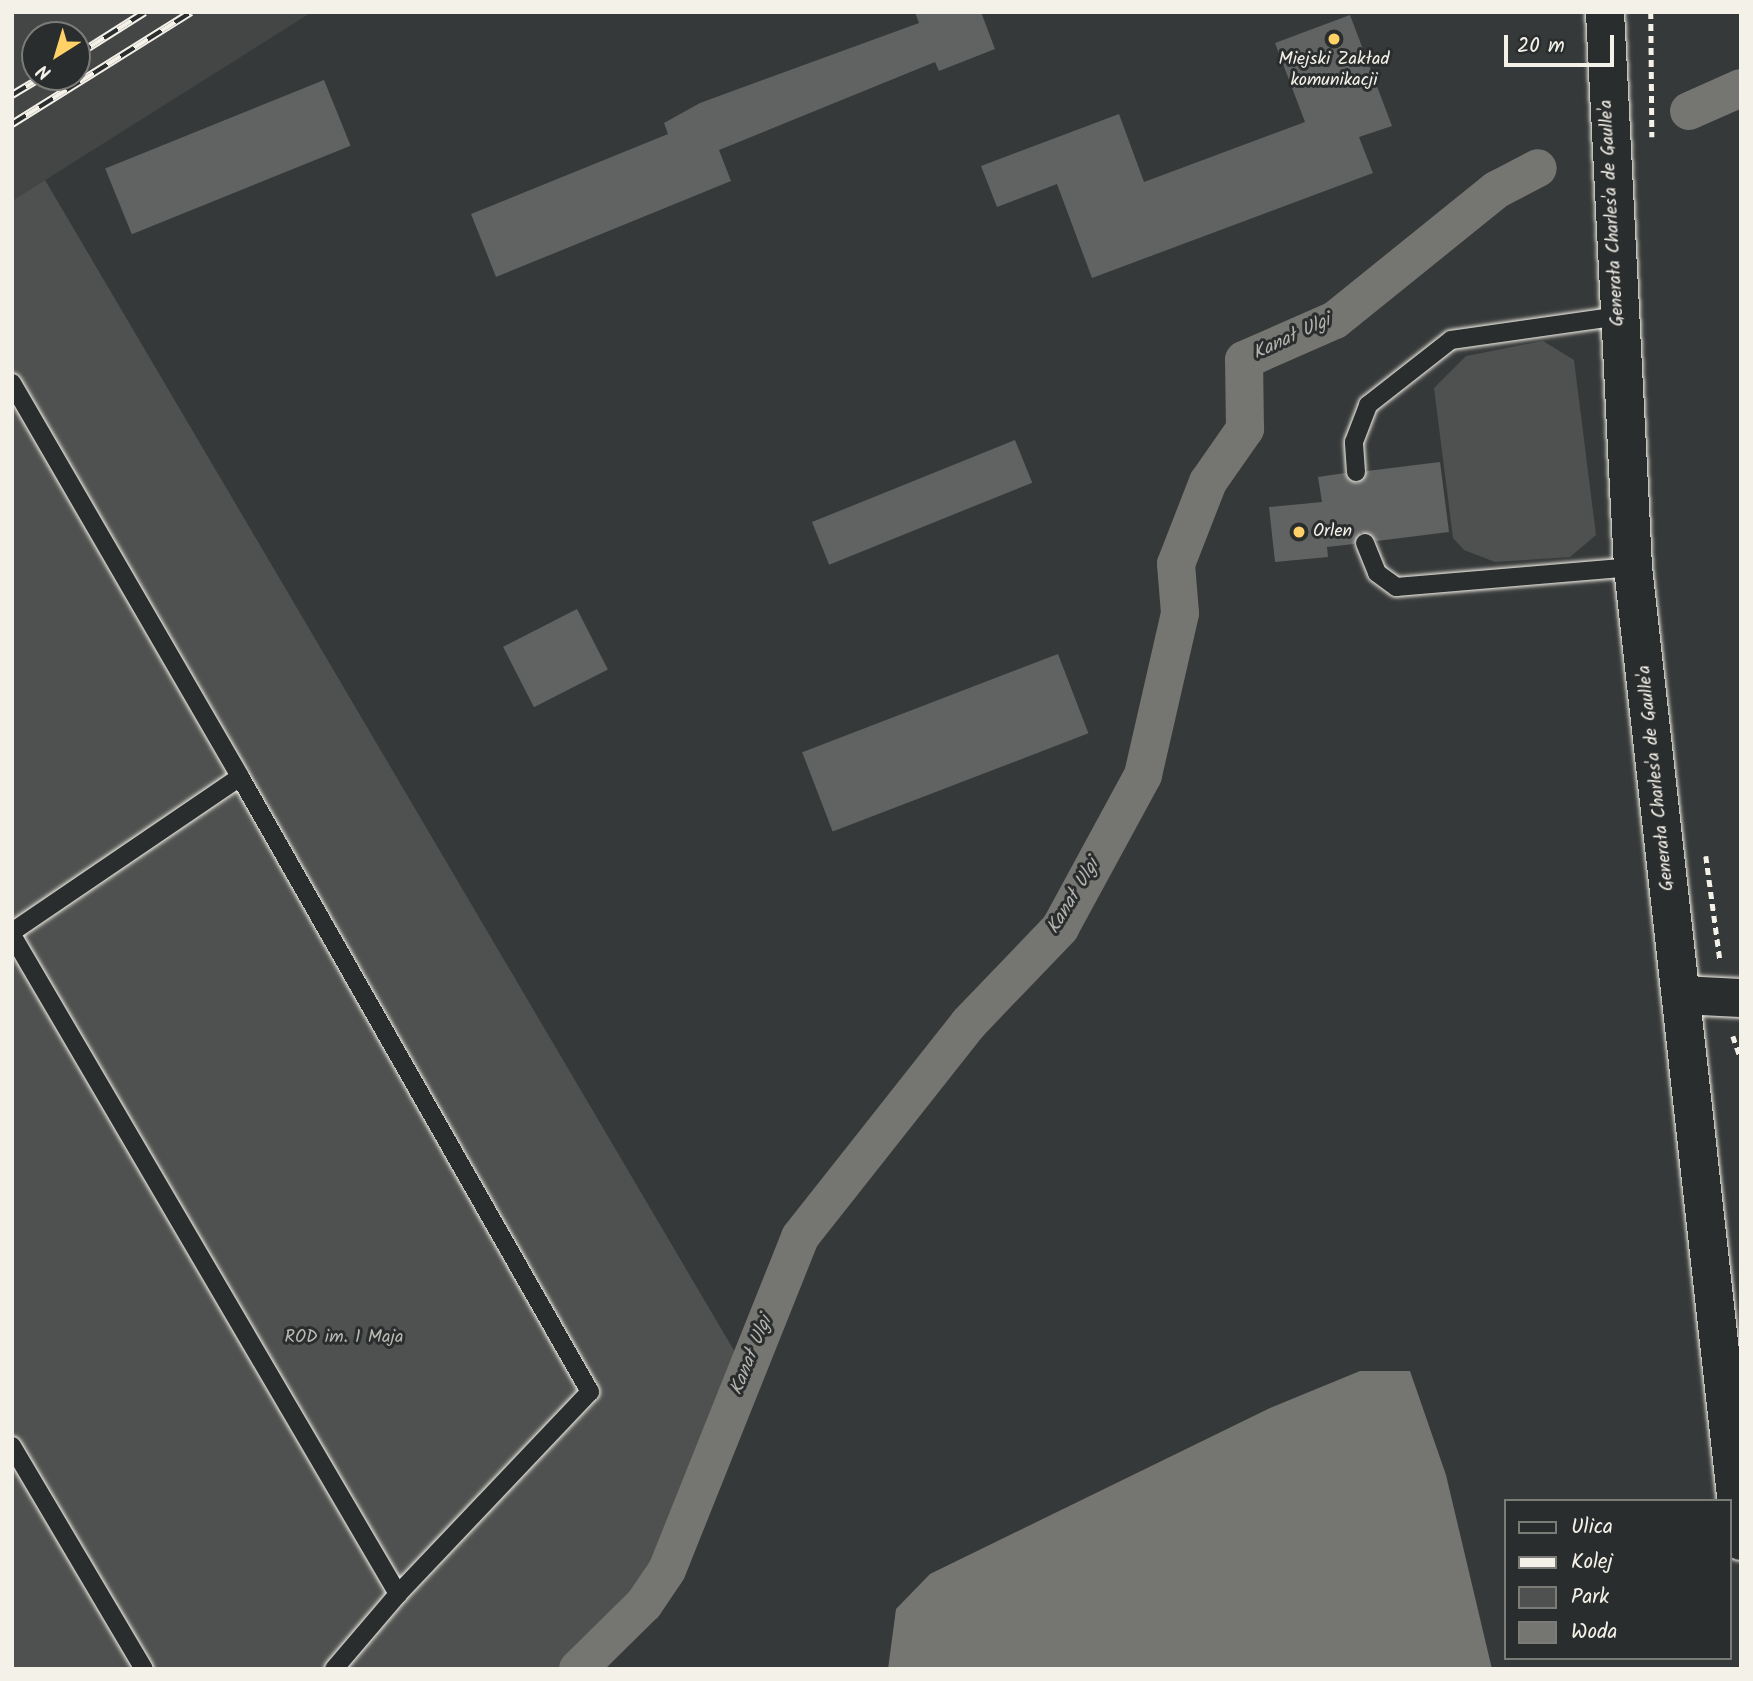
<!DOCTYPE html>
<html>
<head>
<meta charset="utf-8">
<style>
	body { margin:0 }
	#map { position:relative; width:1753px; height:1681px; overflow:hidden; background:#363939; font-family:Kalam,sans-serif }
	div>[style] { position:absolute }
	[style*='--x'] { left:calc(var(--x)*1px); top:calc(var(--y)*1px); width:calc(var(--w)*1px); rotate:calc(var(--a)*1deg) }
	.built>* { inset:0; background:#434645 }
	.green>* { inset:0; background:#4e514f }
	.water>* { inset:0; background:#757572 }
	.canal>* { height:38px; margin:-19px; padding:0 19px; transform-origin:19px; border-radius:19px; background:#757572 }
	.building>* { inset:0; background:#616362; transform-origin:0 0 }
	.path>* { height:4.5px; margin-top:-2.25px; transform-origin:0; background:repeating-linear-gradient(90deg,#f4f1e8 0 7px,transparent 0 12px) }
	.roads { filter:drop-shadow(0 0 2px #f4f1e8) drop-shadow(0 0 2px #f4f1e8) }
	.service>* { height:18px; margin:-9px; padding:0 9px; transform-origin:9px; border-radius:9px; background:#2a2d2e }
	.tertiary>* { height:38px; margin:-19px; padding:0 19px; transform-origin:19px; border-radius:19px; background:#2a2d2e }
	.secondary>* { height:38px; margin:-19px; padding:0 19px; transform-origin:19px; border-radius:19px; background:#2a2d2e }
	.rail>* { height:8px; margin-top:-4px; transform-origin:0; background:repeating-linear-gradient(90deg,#2a2d2e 0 16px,#f4f1e8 0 32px); box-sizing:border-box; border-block:2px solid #f4f1e8 }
	.dots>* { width:19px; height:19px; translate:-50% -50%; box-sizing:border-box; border:4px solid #2a2d2e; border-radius:50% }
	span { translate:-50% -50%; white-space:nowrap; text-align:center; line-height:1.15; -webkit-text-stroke:6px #2a2d2e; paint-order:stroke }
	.poi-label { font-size:18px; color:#f4f1e8 }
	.left { translate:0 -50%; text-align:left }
	.street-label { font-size:18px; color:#f4f1e8 }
	.park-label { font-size:18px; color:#bab9b2 }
	.water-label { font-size:19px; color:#b4b3ad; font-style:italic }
	.frame { position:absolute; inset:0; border:14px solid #f4f1e8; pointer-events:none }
	.legend { position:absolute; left:1504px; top:1499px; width:228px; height:161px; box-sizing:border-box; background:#2a2d2e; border:2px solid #7b7b78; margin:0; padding:9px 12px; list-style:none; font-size:21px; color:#f4f1e8 }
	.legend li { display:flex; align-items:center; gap:14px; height:35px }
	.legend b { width:35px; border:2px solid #7b7b78 }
	.north { position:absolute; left:21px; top:21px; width:70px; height:70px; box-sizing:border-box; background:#2a2d2e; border:2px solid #7b7b78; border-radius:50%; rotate:217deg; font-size:19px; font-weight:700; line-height:28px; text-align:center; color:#f4f1e8 }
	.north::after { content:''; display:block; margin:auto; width:24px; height:32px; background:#ffd166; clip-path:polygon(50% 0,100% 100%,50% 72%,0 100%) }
	.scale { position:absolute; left:1504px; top:35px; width:110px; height:32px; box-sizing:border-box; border:4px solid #f4f1e8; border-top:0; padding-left:9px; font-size:21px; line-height:24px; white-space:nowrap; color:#f4f1e8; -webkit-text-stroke:5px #2a2d2e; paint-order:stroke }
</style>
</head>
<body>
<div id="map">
	<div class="built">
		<div style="clip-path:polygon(evenodd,12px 12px,312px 12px,12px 201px,12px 12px,35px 35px,77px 35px,77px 77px,35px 77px,35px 35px)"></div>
	</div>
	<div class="green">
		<div style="clip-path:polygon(45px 180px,739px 1359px,654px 1577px,565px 1669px,12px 1669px,12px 201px)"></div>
		<div style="clip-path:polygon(1543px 341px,1574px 360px,1596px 535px,1570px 557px,1495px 562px,1464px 550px,1453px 538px,1434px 388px,1466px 356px)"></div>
	</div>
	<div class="water">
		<div style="clip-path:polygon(1360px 1371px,1410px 1371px,1446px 1475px,1492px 1669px,888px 1669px,896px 1609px,930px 1574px,1270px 1408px)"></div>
	</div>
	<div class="canal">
		<div style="--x:1689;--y:111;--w:57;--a:-23.9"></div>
		<div style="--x:578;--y:1669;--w:93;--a:-44.6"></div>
		<div style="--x:644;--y:1604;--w:41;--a:-55.9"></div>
		<div style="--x:667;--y:1570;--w:359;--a:-68.2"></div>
		<div style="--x:800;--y:1237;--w:273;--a:-51.7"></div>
		<div style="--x:969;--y:1023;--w:132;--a:-46.2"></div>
		<div style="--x:1060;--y:928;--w:174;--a:-61.5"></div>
		<div style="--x:1143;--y:775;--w:166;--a:-77.1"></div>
		<div style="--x:1180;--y:613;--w:49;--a:-94.7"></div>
		<div style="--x:1176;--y:564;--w:88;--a:-68.7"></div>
		<div style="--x:1208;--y:482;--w:65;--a:-55.1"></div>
		<div style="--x:1245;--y:429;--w:69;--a:-90.8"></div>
		<div style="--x:1244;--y:360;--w:99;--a:-23.7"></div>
		<div style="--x:1335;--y:320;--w:207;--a:-38.9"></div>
		<div style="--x:1496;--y:190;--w:47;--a:-27.6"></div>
	</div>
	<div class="building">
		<div style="clip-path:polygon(915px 12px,981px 12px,995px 49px,939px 71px,935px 62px,719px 150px,731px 181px,496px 277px,471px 214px,668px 134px,664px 123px,700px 103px,919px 23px)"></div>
		<div style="clip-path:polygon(1350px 15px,1392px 126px,1359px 137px,1373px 173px,1092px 278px,1057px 184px,997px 207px,981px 166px,1119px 114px,1144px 182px,1305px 122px,1275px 43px)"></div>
		<div style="left:324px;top:80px;width:71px;height:236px;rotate:68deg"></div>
		<div style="left:1015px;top:440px;width:46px;height:219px;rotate:68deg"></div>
		<div style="clip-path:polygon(1440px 462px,1449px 532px,1377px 541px,1361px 532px,1354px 544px,1327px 547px,1328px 557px,1275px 562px,1269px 507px,1322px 502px,1318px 477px,1345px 473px,1357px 483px,1367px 471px)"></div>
		<div style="left:577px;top:609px;width:68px;height:83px;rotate:63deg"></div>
		<div style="left:1058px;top:654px;width:85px;height:274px;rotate:69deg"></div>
	</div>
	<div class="path">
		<div style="--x:1651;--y:12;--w:125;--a:89.5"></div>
		<div style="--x:1706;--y:856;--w:104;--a:82.3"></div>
		<div style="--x:1733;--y:1036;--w:24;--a:71"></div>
	</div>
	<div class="roads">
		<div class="service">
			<div style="--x:12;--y:383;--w:455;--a:59.9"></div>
			<div style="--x:240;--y:777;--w:276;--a:145.8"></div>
			<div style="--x:1356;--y:472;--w:30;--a:-94"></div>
			<div style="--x:1354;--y:442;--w:40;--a:-69"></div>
			<div style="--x:1368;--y:405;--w:105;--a:-38.1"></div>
			<div style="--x:1451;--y:340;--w:170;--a:-8.1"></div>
			<div style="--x:1365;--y:543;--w:32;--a:68"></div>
			<div style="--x:1377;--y:573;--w:24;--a:36"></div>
			<div style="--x:1396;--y:587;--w:238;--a:-4.8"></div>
			<div style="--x:12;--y:935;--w:764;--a:59.64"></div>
			<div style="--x:398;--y:1594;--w:279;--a:-46.5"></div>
			<div style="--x:590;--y:1392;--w:708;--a:-119.64"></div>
			<div style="--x:12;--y:1446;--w:259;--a:59.4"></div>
			<div style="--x:334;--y:1669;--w:99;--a:-49.5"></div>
		</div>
		<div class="tertiary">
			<div style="--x:1681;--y:995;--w:60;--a:2.9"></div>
		</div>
		<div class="secondary">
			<div style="--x:1605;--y:12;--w:556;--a:87.11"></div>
			<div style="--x:1633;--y:567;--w:980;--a:83.67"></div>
		</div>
	</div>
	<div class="rail">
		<div style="--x:77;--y:55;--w:80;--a:-32.3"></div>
		<div style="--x:12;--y:95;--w:35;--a:-31"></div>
		<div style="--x:12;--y:124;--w:211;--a:-32"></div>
	</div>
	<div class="dots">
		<div style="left:1334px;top:39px;background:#ffd166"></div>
		<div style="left:1299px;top:532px;background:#ffd166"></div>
	</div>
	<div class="poi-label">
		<span style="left:1334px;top:71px">Miejski Zakład<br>komunikacji</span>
		<span class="left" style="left:1313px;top:532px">Orlen</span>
	</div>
	<div class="street-label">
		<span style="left:1613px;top:213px;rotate:-93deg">Generała Charles'a de Gaulle'a</span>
		<span style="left:1657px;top:778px;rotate:-96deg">Generała Charles'a de Gaulle'a</span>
	</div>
	<div class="park-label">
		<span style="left:344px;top:1338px">ROD im. 1 Maja</span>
	</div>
	<div class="water-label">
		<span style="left:1292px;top:338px;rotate:-25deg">Kanał Ulgi</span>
		<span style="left:1074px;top:897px;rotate:-59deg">Kanał Ulgi</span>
		<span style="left:752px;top:1356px;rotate:-68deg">Kanał Ulgi</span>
	</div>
	<div class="frame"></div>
	<ul class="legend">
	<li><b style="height:9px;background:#2a2d2e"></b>Ulica</li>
	<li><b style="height:9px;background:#f4f1e8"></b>Kolej</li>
	<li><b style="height:19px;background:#4e514f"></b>Park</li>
	<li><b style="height:19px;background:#757572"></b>Woda</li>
	</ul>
	<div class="north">N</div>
	<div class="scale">20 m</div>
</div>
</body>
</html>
